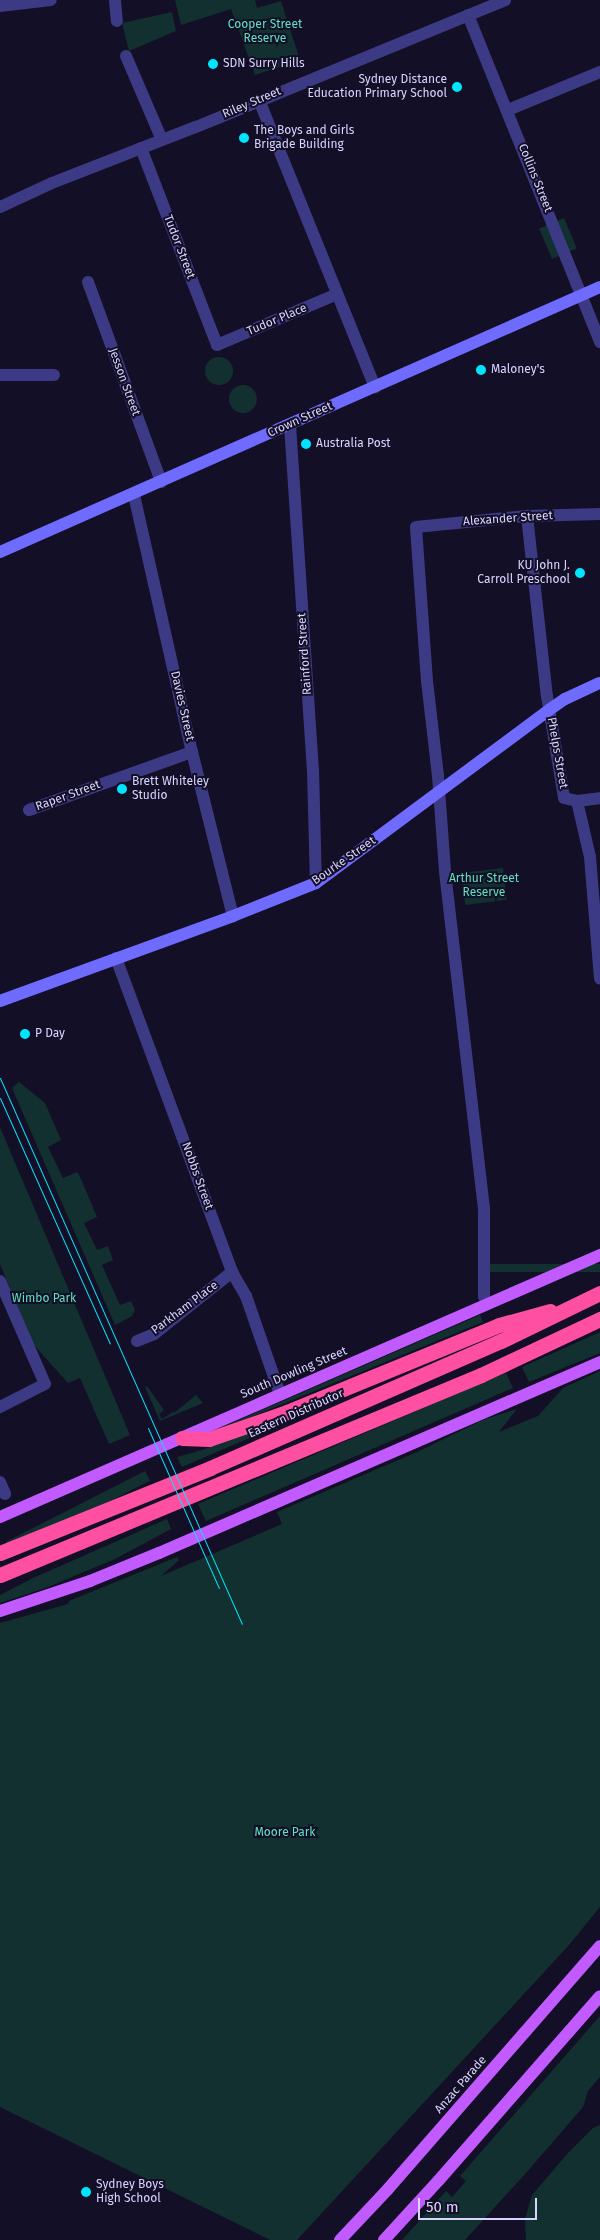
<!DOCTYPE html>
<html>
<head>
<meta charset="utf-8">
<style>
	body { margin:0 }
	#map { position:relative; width:600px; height:2240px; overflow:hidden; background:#130f26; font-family:"Fira Sans",sans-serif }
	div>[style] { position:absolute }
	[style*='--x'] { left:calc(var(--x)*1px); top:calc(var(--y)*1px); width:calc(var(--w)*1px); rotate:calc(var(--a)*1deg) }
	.green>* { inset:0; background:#12302f; transform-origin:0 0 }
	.round { border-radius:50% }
	.street>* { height:12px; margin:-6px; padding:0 6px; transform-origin:6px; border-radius:6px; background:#3d3a85 }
	.secondary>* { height:12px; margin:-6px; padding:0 6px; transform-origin:6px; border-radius:6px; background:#6f6bff }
	.primary>* { height:12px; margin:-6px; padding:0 6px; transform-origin:6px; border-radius:6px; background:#c25bff }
	.highway>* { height:15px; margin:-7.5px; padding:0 7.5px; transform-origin:7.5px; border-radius:7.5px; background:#ff4fa3 }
	.tram>* { height:1px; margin:-0.5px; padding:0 0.5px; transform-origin:0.5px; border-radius:0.5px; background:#00e5ff }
	.dots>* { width:14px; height:14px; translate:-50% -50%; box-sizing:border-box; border:2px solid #130f26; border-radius:50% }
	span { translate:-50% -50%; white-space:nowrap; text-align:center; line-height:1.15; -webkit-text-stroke:4px #130f26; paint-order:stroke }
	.park-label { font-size:12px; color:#5fe0c0 }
	.poi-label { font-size:12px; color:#d9d4ff }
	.left { translate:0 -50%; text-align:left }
	.right { translate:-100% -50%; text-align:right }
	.street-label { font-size:12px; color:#d9d4ff }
	.scale { position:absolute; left:418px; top:2198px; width:119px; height:22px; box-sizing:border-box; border:2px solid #d9d4ff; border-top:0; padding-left:6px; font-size:15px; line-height:18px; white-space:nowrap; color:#d9d4ff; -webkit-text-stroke:4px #130f26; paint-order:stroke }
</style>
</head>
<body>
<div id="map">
	<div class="green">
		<div style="clip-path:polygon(175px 0,255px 0,257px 8px,281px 1px,300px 60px,255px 75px,231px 9px,181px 25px)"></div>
		<div style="clip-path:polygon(172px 12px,176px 31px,129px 51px,122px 23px)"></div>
		<div style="left:564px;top:218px;width:33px;height:27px;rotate:67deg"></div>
		<div class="round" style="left:205px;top:357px;width:28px;height:28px"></div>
		<div class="round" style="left:229px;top:385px;width:28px;height:28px"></div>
		<div style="left:503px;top:868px;width:32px;height:42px;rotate:83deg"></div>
		<div style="clip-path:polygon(19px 1082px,45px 1103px,61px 1140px,48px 1147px,63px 1178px,77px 1172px,81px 1179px,97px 1217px,84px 1223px,97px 1250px,108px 1246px,113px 1260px,102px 1265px,120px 1305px,131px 1301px,135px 1310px,132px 1316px,115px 1325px,12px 1088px)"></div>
		<div style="clip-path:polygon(0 1127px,130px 1435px,109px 1444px,80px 1378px,68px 1383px,33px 1344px,0 1264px)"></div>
		<div style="left:600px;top:1264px;width:8px;height:113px;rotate:90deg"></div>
		<div style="clip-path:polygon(480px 1315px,483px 1322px,224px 1428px,223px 1427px)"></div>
		<div style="clip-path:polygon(600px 1332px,600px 1353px,529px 1382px,522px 1367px)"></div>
		<div style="clip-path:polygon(600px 1371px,600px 1907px,569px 1945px,297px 2240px,270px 2240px,0 2107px,0 1623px,68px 1604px,69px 1601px,177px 1557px,179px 1560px,161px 1576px,282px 1524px,277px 1512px,417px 1452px,485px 1419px,517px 1409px,499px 1432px,538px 1416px,563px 1388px)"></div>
		<div style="clip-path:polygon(506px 1373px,513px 1388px,206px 1521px,203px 1515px,198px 1504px)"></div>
		<div style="clip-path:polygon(147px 1386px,164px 1410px,159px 1414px,162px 1419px,173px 1412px,174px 1413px,196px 1395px,203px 1403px,160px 1421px,145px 1387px)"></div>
		<div style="clip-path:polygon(299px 1412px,301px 1416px,182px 1467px,177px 1457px,202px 1450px)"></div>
		<div style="left:145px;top:1471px;width:11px;height:156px;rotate:63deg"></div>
		<div style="clip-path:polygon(167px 1519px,171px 1529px,115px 1559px,48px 1587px,0 1603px,0 1595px,33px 1578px)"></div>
		<div style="clip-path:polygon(600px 2016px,600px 2077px,588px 2091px,583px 2107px,526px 2173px,465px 2240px,402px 2240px,446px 2191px,452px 2197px,466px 2181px,460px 2176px)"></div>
		<div style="clip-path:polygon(600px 2125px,600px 2240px,526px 2240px,525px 2219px,532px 2195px,568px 2153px,593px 2128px)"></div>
	</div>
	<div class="street">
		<div style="--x:115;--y:0;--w:21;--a:85"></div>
		<div style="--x:0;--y:6;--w:51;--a:-6.7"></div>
		<div style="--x:468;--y:15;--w:353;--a:68"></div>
		<div style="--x:126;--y:56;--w:91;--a:66.8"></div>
		<div style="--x:259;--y:100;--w:310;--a:68"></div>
		<div style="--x:508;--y:110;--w:100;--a:-22.4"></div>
		<div style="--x:141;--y:148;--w:211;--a:68.9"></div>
		<div style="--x:217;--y:345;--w:130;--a:-23"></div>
		<div style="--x:0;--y:207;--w:57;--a:-24.8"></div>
		<div style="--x:52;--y:183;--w:155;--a:-21.3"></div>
		<div style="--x:196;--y:127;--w:334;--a:-22.3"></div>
		<div style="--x:88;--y:282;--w:213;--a:69.9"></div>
		<div style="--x:0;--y:375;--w:54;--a:0"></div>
		<div style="--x:290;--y:425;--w:346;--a:86.2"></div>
		<div style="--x:313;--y:770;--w:113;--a:88.5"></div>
		<div style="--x:134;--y:495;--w:263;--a:77.3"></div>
		<div style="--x:192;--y:752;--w:169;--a:76"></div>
		<div style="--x:527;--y:516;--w:181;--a:83.7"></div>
		<div style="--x:547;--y:696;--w:103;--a:80.5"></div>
		<div style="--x:564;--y:798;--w:13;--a:13"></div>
		<div style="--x:577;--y:801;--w:57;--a:76.9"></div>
		<div style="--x:590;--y:857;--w:122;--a:85.3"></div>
		<div style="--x:577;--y:801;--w:23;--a:-7"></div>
		<div style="--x:29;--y:810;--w:173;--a:-19.6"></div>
		<div style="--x:116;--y:958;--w:335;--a:69.7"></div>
		<div style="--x:232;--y:1272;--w:28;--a:60"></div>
		<div style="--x:246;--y:1296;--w:104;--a:70.9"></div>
		<div style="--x:0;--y:1281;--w:112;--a:66.4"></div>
		<div style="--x:45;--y:1384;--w:51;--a:152.9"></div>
		<div style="--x:484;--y:1297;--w:88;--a:-90"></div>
		<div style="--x:484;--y:1209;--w:340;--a:-96.6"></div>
		<div style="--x:445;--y:871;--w:95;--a:-94.2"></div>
		<div style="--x:438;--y:776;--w:96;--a:-96.6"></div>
		<div style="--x:427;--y:681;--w:154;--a:-94.1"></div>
		<div style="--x:416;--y:527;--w:112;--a:-5.7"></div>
		<div style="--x:527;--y:516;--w:73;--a:-1.6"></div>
		<div style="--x:137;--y:1341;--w:18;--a:-22"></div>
		<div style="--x:154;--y:1334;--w:100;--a:-38.5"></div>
		<div style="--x:0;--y:1482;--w:13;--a:67"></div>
	</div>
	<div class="secondary">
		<div style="--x:0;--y:552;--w:656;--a:-23.83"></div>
		<div style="--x:0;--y:1001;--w:248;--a:-20"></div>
		<div style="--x:233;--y:916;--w:89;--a:-21.7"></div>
		<div style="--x:316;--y:883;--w:290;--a:-36.6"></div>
		<div style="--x:549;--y:710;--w:19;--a:-35"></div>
		<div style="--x:565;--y:699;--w:38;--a:-25"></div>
	</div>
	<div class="primary">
		<div style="--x:0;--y:1517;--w:655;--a:-23.59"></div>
		<div style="--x:0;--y:1611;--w:95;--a:-18.4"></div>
		<div style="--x:90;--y:1581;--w:74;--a:-22.1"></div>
		<div style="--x:159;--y:1553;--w:481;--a:-23.4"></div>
		<div style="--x:340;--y:2240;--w:70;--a:-46.7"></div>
		<div style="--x:388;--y:2189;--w:322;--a:-48.9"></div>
		<div style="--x:384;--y:2240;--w:81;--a:-47.5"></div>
		<div style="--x:439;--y:2180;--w:244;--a:-48.8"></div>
	</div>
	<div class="highway">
		<div style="--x:182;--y:1438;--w:27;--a:2"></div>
		<div style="--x:209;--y:1439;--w:83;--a:-19.1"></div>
		<div style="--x:287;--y:1412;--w:229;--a:-22.3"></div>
		<div style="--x:499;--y:1325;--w:53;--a:-15.4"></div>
		<div style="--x:0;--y:1553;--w:227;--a:-22"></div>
		<div style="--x:210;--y:1468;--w:318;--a:-23.6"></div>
		<div style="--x:501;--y:1341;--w:110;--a:-25.9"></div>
		<div style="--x:0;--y:1575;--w:521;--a:-22.58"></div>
		<div style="--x:481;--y:1375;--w:132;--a:-25.2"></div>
	</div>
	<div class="tram">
		<div style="--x:0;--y:1078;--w:597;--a:66.1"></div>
		<div style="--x:0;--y:1098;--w:269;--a:65.9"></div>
		<div style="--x:148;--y:1428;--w:175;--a:66.1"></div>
	</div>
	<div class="dots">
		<div style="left:213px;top:64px;background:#00e5ff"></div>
		<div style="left:457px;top:87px;background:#00e5ff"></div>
		<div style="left:244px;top:138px;background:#00e5ff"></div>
		<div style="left:481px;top:370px;background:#00e5ff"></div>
		<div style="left:306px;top:444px;background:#00e5ff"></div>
		<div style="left:580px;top:573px;background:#00e5ff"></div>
		<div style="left:122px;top:789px;background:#00e5ff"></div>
		<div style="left:25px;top:1034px;background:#00e5ff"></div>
		<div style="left:86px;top:2192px;background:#00e5ff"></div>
	</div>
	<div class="park-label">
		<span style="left:265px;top:32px">Cooper Street<br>Reserve</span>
		<span style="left:484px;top:886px">Arthur Street<br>Reserve</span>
		<span style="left:44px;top:1299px">Wimbo Park</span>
		<span style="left:285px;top:1833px">Moore Park</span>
	</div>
	<div class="poi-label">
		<span class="left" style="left:223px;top:64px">SDN Surry Hills</span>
		<span class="right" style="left:447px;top:87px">Sydney Distance<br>Education Primary School</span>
		<span class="left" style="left:254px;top:138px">The Boys and Girls<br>Brigade Building</span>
		<span class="left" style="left:491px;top:370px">Maloney's</span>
		<span class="left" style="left:316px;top:444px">Australia Post</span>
		<span class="right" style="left:570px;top:573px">KU John J.<br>Carroll Preschool</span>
		<span class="left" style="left:132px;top:789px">Brett Whiteley<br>Studio</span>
		<span class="left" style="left:35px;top:1034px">P Day</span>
		<span class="left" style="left:96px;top:2192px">Sydney Boys<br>High School</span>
	</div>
	<div class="street-label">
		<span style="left:252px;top:103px;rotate:-23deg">Riley Street</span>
		<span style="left:535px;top:178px;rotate:68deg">Collins Street</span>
		<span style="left:179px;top:247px;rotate:69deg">Tudor Street</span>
		<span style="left:277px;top:320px;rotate:-23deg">Tudor Place</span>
		<span style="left:124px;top:382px;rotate:70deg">Jesson Street</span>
		<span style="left:300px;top:420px;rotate:-24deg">Crown Street</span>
		<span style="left:508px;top:519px;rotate:-4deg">Alexander Street</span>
		<span style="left:305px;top:654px;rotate:-94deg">Rainford Street</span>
		<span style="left:182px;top:706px;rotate:77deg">Davies Street</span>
		<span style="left:557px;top:753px;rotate:80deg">Phelps Street</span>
		<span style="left:68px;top:796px;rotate:-20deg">Raper Street</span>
		<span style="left:344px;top:861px;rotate:-35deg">Bourke Street</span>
		<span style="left:197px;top:1176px;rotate:70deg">Nobbs Street</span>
		<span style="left:185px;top:1308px;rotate:-37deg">Parkham Place</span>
		<span style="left:294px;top:1373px;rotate:-23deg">South Dowling Street</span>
		<span style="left:296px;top:1414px;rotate:-24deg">Eastern Distributor</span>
		<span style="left:461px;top:2085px;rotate:-49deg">Anzac Parade</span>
	</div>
	<div class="scale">50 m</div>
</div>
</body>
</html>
